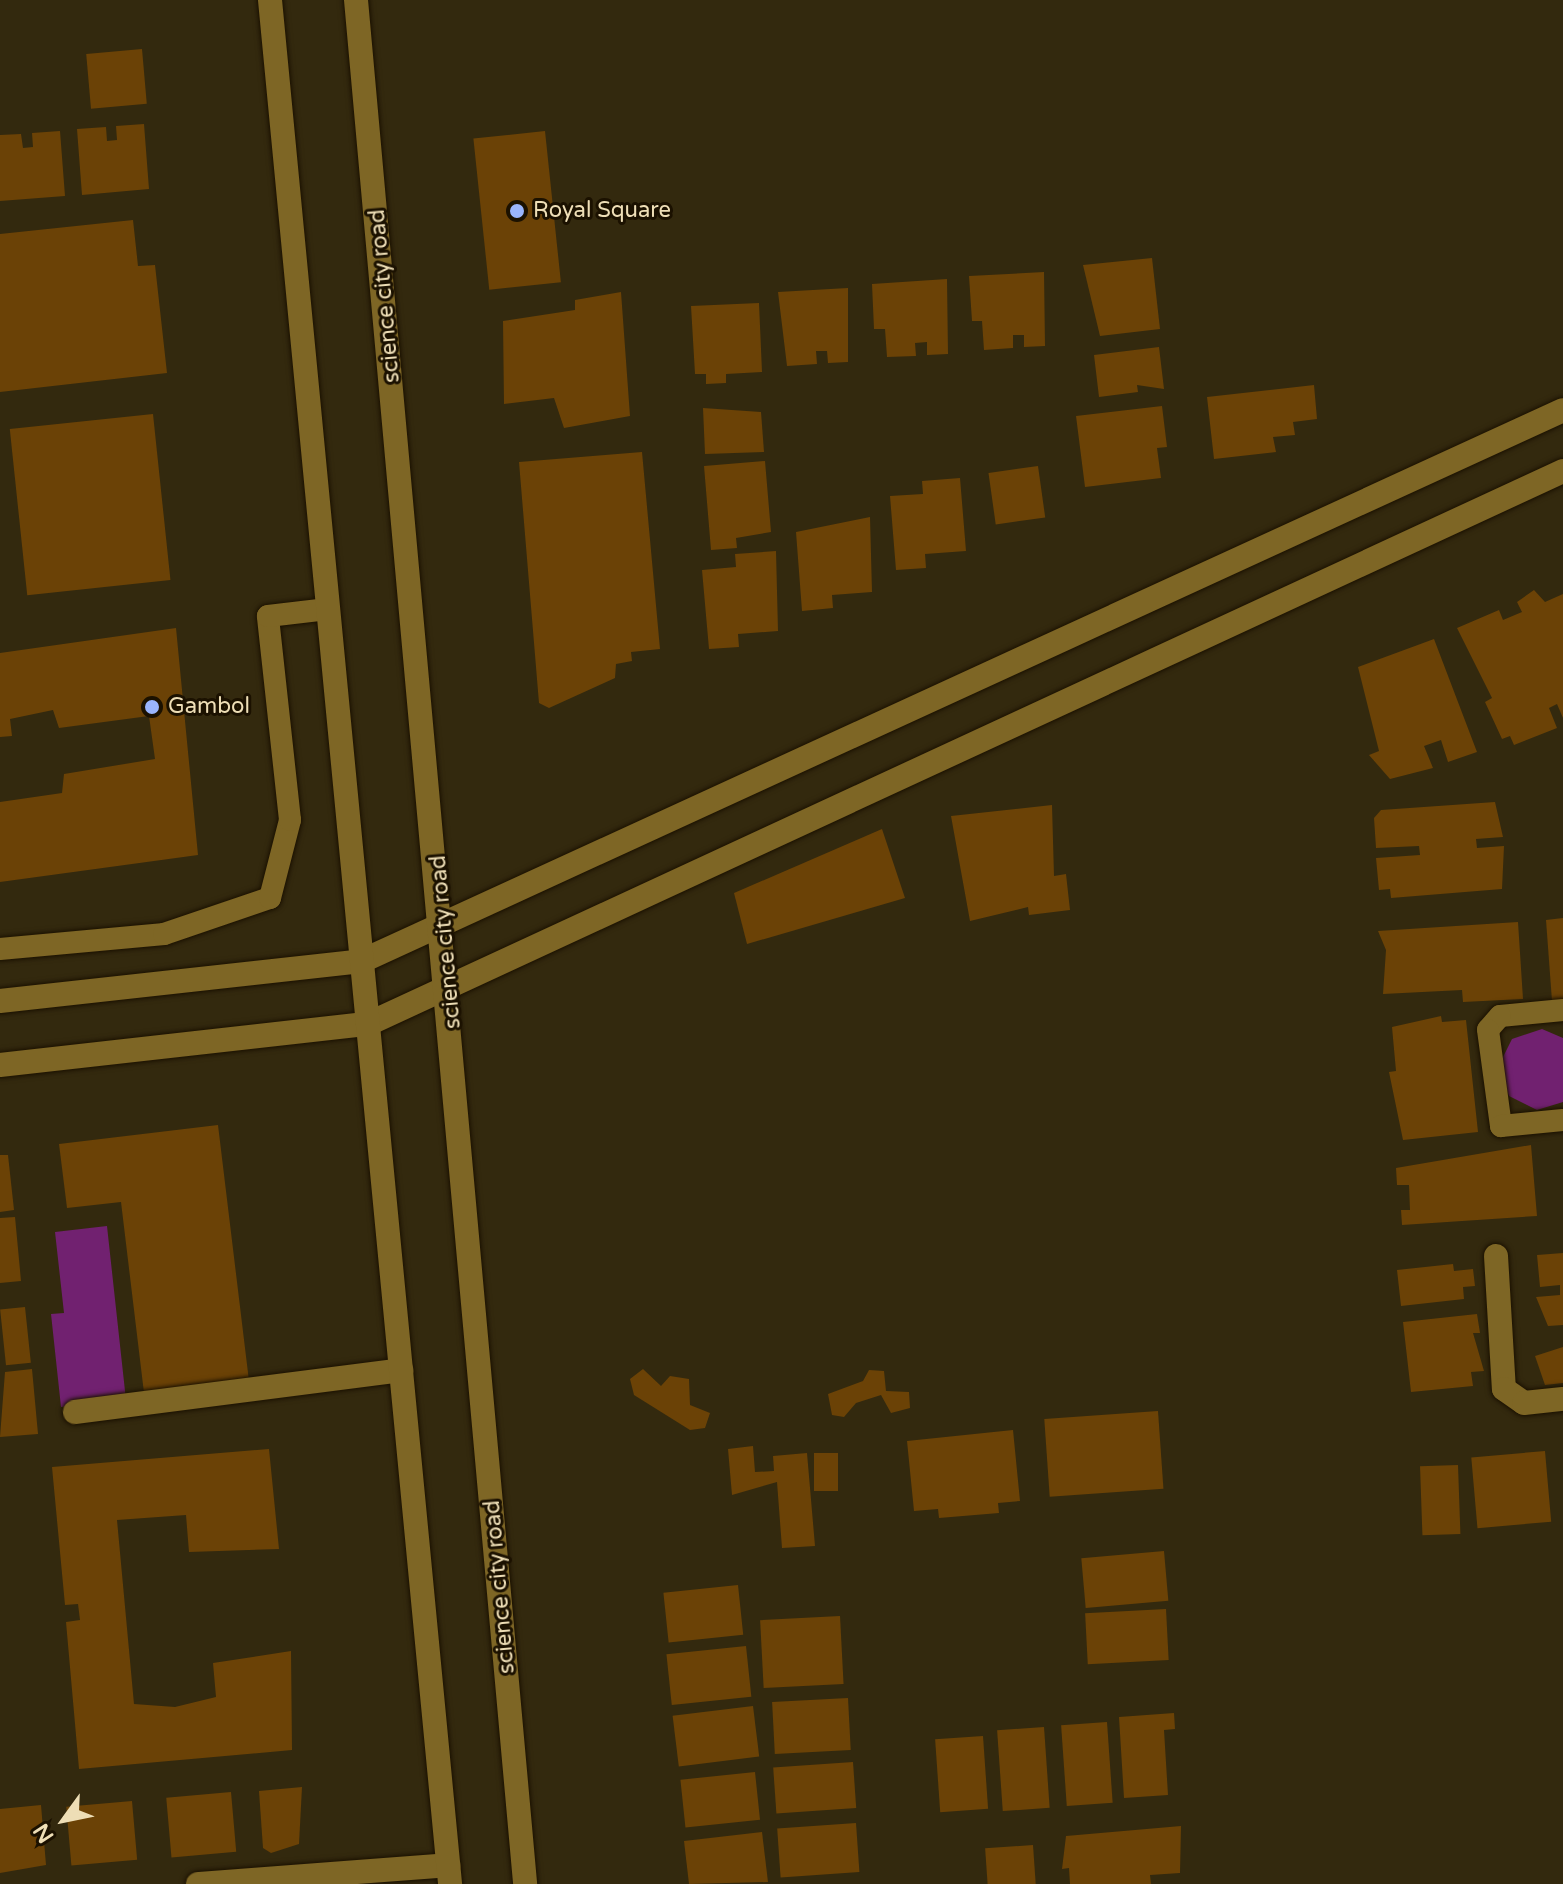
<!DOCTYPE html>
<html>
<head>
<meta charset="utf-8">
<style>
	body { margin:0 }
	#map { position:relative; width:1563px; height:1884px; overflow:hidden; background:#33290e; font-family:"Varela Round",sans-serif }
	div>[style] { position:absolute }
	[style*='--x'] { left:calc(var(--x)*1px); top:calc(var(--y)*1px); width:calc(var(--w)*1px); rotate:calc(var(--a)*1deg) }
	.green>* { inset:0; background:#712170 }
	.building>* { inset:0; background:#6b4206; transform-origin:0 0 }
	.roads { filter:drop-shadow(0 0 2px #1b1100) drop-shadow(0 0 2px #1b1100) }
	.service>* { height:22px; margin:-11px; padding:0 11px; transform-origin:11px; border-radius:11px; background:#7e6625 }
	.minor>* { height:24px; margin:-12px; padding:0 12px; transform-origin:12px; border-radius:12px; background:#7e6625 }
	.tertiary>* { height:24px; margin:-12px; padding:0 12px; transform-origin:12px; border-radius:12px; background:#7e6625 }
	.secondary>* { height:24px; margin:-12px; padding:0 12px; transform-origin:12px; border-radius:12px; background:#7e6625 }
	.dots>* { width:22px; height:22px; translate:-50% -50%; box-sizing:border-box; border:4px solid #1b1100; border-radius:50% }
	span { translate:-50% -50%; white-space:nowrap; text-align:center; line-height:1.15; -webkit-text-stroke:6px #1b1100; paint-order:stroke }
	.poi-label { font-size:22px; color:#eedeb6 }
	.left { translate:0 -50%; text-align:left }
	.street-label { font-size:22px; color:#eedeb6 }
	.north { position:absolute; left:24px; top:1780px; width:80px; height:80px; -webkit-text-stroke:6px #1b1100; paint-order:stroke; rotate:237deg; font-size:22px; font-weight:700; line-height:32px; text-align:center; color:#eedeb6 }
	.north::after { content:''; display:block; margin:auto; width:28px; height:36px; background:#eedeb6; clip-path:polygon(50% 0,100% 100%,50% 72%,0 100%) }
</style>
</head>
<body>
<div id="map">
	<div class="green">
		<div style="clip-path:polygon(1542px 1029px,1563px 1038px,1563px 1102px,1537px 1110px,1509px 1096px,1498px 1067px,1512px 1039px)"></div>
		<div style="clip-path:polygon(107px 1226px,126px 1400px,61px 1407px,51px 1314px,64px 1313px,55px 1232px)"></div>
	</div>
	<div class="building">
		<div style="left:142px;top:49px;width:55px;height:56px;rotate:85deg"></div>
		<div style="clip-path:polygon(144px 124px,149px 189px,82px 195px,77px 129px,106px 127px,107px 141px,117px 140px,116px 126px)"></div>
		<div style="clip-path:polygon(60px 131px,65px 196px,0 201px,0 135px,21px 134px,23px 148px,33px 147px,32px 133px)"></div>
		<div style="left:545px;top:131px;width:152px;height:72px;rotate:84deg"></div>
		<div style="clip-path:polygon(133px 220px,138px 266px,155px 265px,167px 373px,0 392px,0 234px)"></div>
		<div style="clip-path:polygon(1152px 258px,1160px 329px,1100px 336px,1083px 265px)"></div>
		<div style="clip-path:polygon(1044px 272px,1045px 346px,1024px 347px,1024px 335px,1013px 335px,1013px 348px,984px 350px,982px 321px,972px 321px,969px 276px)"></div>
		<div style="clip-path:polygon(947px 279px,948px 354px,927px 355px,927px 342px,915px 343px,916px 356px,887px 357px,885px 329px,874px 329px,872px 284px)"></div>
		<div style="clip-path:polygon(848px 288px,848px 362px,828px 363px,827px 351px,816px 351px,817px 364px,787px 366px,778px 292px)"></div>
		<div style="clip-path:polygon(621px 292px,630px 416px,564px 428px,554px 398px,504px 404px,503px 321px,575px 310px,575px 300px)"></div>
		<div style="clip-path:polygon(759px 303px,762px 372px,726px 374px,726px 383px,706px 384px,706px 374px,695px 374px,691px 306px)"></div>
		<div style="clip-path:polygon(1159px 347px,1164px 389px,1137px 385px,1138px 392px,1099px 397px,1094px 355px)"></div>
		<div style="clip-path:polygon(1314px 385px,1317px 419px,1293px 422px,1295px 435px,1273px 437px,1276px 452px,1214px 459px,1207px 397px)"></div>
		<div style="clip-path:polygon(1162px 406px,1167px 447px,1157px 448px,1161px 478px,1085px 487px,1076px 416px)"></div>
		<div style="clip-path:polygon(703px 408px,761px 412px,764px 452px,705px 454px)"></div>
		<div style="left:153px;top:414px;width:167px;height:144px;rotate:84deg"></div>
		<div style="clip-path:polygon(642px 452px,660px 649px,631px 652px,632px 661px,616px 664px,615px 678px,549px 708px,539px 703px,519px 462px)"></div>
		<div style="clip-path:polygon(765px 461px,771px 532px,736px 538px,737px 548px,711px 550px,704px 466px)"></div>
		<div style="left:1038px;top:466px;width:52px;height:50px;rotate:82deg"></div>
		<div style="clip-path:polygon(960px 478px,966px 551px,925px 554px,926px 568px,896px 570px,890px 496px,923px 494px,922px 481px)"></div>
		<div style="clip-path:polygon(870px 517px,872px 592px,832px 595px,833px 608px,802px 611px,796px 532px)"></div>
		<div style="clip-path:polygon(776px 551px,778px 631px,738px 634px,739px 647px,709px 649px,702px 570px,736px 567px,735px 554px)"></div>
		<div style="clip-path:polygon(1534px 590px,1545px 602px,1563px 594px,1563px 718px,1557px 704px,1549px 708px,1557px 728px,1514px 745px,1510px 736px,1502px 739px,1485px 702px,1492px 698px,1457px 628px,1499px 610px,1503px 620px,1522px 612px,1517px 602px)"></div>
		<div style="clip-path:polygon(176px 628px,198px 855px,0 882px,0 802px,62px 793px,64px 774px,155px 759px,149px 716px,59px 728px,53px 710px,10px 719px,12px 736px,0 737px,0 653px)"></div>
		<div style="clip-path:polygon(1434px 639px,1477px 752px,1448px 762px,1441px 740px,1424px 746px,1433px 768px,1390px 779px,1369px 755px,1379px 751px,1358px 667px)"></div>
		<div style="clip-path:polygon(1495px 802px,1503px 837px,1476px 839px,1477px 848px,1504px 846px,1502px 889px,1391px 898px,1390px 889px,1379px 890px,1376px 858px,1420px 855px,1419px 846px,1376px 848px,1374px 818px,1381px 810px)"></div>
		<div style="clip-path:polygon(1052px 805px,1054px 876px,1066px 874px,1070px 910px,1029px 915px,1028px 907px,970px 921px,951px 816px)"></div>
		<div style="clip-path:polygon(882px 829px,905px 898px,747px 944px,734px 893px)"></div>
		<div style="clip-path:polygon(1563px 918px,1563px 1000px,1552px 1001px,1546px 920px)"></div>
		<div style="clip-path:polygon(1518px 922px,1523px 999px,1463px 1002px,1462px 990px,1383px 994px,1386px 950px,1378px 931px)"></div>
		<div style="clip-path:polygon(1441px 1016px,1442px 1022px,1466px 1020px,1478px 1132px,1403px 1140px,1389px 1072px,1396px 1071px,1392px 1027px)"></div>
		<div style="clip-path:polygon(218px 1125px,249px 1381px,144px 1393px,121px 1202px,67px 1208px,59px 1144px)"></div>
		<div style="clip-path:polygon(1531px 1145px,1537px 1216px,1402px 1225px,1401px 1210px,1410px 1210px,1409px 1185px,1397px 1185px,1396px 1168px)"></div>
		<div style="clip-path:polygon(0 1155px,8px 1155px,14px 1210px,0 1212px)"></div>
		<div style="clip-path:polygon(15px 1217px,21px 1281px,0 1283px,0 1218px)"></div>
		<div style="clip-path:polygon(1563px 1253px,1563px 1325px,1548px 1326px,1536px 1297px,1560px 1295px,1560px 1285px,1540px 1287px,1537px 1255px)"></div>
		<div style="clip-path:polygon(1453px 1264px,1454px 1271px,1473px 1269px,1475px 1286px,1463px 1287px,1464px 1299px,1401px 1306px,1397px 1270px)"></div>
		<div style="left:25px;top:1307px;width:56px;height:25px;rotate:84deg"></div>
		<div style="clip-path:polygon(1477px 1314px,1480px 1333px,1473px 1333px,1484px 1371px,1471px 1372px,1473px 1386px,1411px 1392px,1403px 1322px)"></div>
		<div style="clip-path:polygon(1563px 1347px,1563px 1383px,1545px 1385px,1535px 1356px)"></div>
		<div style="clip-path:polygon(32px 1369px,38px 1434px,0 1437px,5px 1372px)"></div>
		<div style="clip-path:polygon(643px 1369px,661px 1386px,670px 1376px,689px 1379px,690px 1405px,710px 1413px,705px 1428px,690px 1430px,634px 1395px,630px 1379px)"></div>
		<div style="clip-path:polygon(869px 1370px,884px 1371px,886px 1391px,909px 1392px,910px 1408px,891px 1413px,881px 1395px,856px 1403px,844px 1417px,832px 1415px,828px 1394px,863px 1381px)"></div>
		<div style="left:1158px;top:1411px;width:78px;height:114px;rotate:86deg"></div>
		<div style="clip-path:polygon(1013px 1430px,1020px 1501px,998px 1503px,999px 1513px,939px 1518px,938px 1509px,914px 1511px,907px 1441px)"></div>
		<div style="clip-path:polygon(753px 1446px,755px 1472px,774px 1471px,773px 1456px,807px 1453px,815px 1546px,782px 1548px,777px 1482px,732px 1495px,728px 1449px)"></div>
		<div style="clip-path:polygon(269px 1449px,279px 1549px,189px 1552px,186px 1515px,117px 1520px,134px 1704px,175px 1707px,216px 1697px,213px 1663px,291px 1651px,292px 1750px,79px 1769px,66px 1622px,80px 1620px,78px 1604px,65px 1605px,52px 1467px)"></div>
		<div style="left:1545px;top:1451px;width:71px;height:74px;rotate:85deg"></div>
		<div style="left:814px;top:1453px;width:24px;height:38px"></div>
		<div style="left:1458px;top:1465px;width:69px;height:38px;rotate:88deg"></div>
		<div style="left:1164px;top:1551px;width:50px;height:83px;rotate:85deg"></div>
		<div style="left:738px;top:1585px;width:50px;height:75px;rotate:84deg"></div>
		<div style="left:1166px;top:1609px;width:51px;height:81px;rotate:87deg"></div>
		<div style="left:840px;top:1616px;width:68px;height:80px;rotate:87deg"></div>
		<div style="left:746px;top:1646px;width:51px;height:80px;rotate:84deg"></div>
		<div style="left:848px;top:1698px;width:52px;height:76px;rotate:87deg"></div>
		<div style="left:753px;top:1706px;width:51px;height:81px;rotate:83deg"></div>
		<div style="clip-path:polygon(1174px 1713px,1175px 1729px,1164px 1730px,1168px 1795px,1124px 1798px,1119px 1717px)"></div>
		<div style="left:1107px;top:1722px;width:81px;height:46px;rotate:86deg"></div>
		<div style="left:1044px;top:1727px;width:81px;height:47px;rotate:86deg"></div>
		<div style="left:983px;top:1736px;width:73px;height:48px;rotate:86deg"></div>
		<div style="left:853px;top:1762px;width:46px;height:80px;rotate:86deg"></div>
		<div style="left:755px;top:1772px;width:48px;height:75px;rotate:84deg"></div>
		<div style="clip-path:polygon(302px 1787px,299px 1844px,271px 1853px,263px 1848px,259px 1791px)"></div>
		<div style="left:231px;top:1792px;width:60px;height:65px;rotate:85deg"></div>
		<div style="left:132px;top:1801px;width:59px;height:66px;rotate:85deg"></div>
		<div style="clip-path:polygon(41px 1805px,46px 1865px,0 1873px,0 1809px)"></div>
		<div style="left:856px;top:1823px;width:49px;height:79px;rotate:86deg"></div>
		<div style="clip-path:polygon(1181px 1826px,1180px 1873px,1150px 1875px,1151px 1884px,1070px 1884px,1069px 1868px,1062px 1869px,1066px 1836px)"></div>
		<div style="clip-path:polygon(762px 1832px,768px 1882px,689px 1884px,684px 1841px)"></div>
		<div style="left:1033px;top:1845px;width:39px;height:48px;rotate:86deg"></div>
	</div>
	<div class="roads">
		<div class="service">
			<div style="--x:0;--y:949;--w:165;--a:-5.2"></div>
			<div style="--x:164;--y:934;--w:112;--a:-18.8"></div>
			<div style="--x:270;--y:898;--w:81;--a:-75.6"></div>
			<div style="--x:290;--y:820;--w:205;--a:-96.2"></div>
			<div style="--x:268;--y:616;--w:60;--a:-6.7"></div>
			<div style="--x:1563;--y:1010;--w:63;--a:174.6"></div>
			<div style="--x:1500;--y:1016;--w:18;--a:131"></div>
			<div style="--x:1488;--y:1030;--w:97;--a:82.3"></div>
			<div style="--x:1501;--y:1126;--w:62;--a:-5.5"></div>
		</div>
		<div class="minor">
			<div style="--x:1496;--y:1256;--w:133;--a:86.6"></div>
			<div style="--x:1504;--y:1389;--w:24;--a:35"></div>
			<div style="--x:1524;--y:1403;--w:39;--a:-6"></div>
			<div style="--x:75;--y:1412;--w:329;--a:-7.3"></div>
			<div style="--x:198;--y:1884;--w:251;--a:-4.3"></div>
		</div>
		<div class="tertiary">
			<div style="--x:0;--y:1001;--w:364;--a:-6.3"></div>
			<div style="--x:362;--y:961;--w:1321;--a:-24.64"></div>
			<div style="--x:0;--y:1065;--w:370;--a:-6.4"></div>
			<div style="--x:368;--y:1024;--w:1317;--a:-24.83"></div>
		</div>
		<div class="secondary">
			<div style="--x:270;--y:0;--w:1893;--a:84.54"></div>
			<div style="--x:356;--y:0;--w:1892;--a:84.87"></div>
		</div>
	</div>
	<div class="dots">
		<div style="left:517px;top:211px;background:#9ab5fd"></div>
		<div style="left:152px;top:707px;background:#9ab5fd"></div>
	</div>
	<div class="poi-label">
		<span class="left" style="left:533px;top:211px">Royal Square</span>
		<span class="left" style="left:168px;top:707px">Gambol</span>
	</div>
	<div class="street-label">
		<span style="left:385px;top:296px;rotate:-95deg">science city road</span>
		<span style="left:446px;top:942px;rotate:-95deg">science city road</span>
		<span style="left:500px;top:1587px;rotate:-95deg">science city road</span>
	</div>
	<div class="north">N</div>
</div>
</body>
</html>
